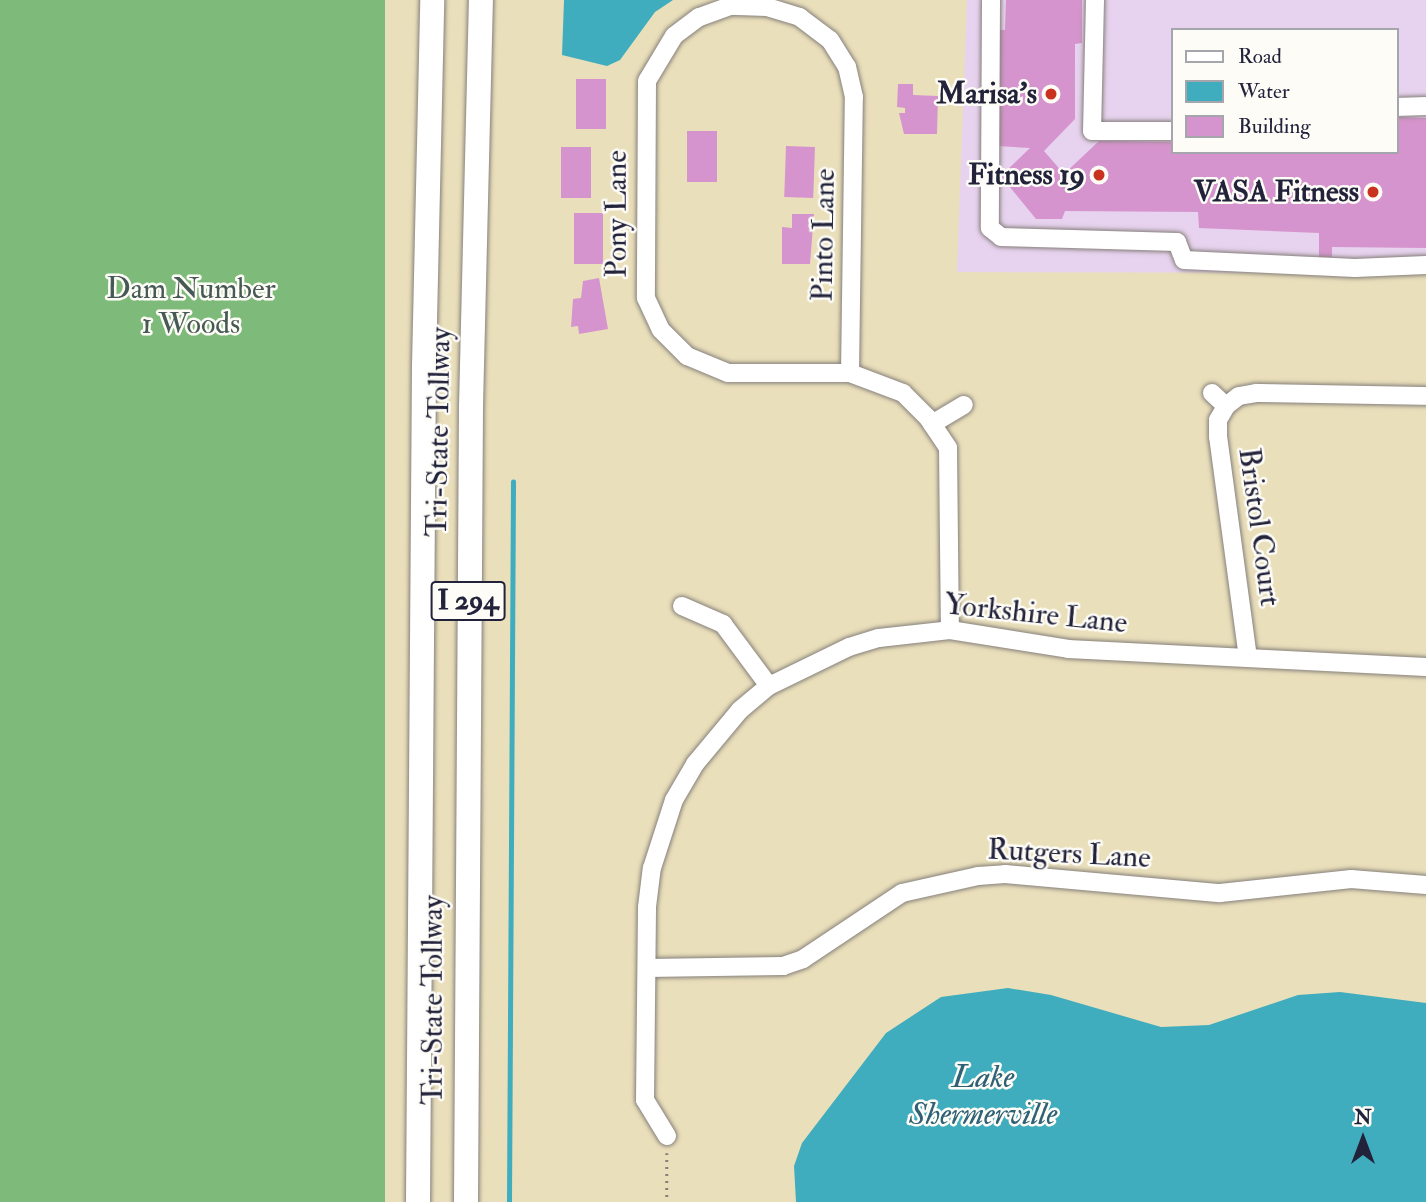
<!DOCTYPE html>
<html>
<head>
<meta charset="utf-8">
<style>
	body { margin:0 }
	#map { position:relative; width:1426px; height:1202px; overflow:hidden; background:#eadfbb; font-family:"IM FELL Double Pica",serif }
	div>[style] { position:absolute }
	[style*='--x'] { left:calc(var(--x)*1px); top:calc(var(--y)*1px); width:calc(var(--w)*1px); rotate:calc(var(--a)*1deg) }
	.built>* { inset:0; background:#e7d2ef }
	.forest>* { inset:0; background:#7eba79; transform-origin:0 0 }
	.water>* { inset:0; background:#3fadbd }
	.stream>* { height:4.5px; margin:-2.25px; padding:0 2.25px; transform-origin:2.25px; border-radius:2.25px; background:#3fadbd }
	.building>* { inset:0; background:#d594cd; transform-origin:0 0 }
	.path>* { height:2.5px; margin-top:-1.25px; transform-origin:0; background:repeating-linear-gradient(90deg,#86807b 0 2px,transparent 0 7px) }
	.roads { filter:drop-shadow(0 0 2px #86807b) drop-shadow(0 0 2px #86807b) }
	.minor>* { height:18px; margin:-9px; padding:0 9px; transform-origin:9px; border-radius:9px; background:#fff }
	.highway>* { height:24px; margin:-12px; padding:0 12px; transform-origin:12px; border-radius:12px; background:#fff }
	.dots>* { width:19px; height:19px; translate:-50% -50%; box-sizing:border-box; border:4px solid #fdfcf7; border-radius:50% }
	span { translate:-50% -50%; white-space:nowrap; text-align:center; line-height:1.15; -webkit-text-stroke:5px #fdfcf7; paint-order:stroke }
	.shield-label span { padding:2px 5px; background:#fdfcf7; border:2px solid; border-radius:5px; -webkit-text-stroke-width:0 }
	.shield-label { font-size:28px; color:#22223b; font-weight:700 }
	.poi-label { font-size:30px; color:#22223b; font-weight:700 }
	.right { translate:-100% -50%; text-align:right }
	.street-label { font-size:30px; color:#22223b }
	.park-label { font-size:30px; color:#475954 }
	.water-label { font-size:32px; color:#2f6176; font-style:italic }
	.legend { position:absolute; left:1171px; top:28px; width:228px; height:126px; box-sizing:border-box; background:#fdfcf7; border:2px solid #a5a5ac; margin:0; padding:9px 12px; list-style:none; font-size:21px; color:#22223b }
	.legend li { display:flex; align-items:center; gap:14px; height:35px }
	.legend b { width:35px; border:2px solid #a5a5ac }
	.north { position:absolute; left:1328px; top:1104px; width:70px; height:70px; -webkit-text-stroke:5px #fdfcf7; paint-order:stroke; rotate:0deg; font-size:19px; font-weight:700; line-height:28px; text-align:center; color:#22223b }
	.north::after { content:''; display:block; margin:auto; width:24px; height:32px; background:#22223b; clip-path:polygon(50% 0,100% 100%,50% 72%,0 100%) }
</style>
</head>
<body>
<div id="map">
	<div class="built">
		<div style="clip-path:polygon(evenodd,967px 0,1426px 0,1426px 273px,957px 272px,967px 0,1172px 30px,1396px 30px,1396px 152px,1172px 152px,1172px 30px)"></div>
	</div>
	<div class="forest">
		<div style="left:0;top:0;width:385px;height:1202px"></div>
	</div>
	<div class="water">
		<div style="clip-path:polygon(564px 0,673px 0,655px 12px,620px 60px,607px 66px,562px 55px)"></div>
		<div style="clip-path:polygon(1008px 988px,1051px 995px,1161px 1027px,1209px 1025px,1298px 995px,1340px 992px,1426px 1003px,1426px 1202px,796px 1202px,794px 1166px,802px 1143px,886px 1033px,941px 997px)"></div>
	</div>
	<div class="stream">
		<div style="--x:509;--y:1202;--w:720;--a:-89.68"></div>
	</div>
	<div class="building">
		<div style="clip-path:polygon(1006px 0,1082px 0,1082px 43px,1075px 44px,1075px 119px,1044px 151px,1064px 174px,1099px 141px,1172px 142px,1172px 152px,1396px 152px,1396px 117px,1426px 118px,1426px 248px,1332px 247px,1332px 257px,1319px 257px,1319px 233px,1199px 228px,1198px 212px,1065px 211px,1062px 219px,1036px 219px,1001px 176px,1030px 148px,998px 146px,998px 30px,1005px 30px)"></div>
		<div style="left:576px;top:79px;width:30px;height:50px"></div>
		<div style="clip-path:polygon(898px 84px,913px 84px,913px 95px,938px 96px,937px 134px,904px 134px,899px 113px,905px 113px,905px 108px,897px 107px)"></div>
		<div style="left:687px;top:131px;width:30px;height:51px"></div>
		<div style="left:786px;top:146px;width:29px;height:51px;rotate:2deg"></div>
		<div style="left:561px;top:147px;width:30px;height:51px"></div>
		<div style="left:574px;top:213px;width:29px;height:51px"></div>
		<div style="clip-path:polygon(792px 214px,814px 214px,810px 264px,782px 264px,782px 227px,792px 228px)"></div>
		<div style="clip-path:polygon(599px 278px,608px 329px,579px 334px,578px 326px,571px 327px,573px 299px,581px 298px,583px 281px)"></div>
	</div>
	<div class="path">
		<div style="--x:667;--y:1153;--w:49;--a:90"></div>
	</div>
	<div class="roads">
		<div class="minor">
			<div style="--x:991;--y:0;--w:228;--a:90.3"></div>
			<div style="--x:990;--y:228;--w:14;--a:39"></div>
			<div style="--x:1001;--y:237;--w:176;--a:1.6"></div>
			<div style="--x:1177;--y:242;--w:19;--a:69"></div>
			<div style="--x:1184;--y:260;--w:171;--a:2.7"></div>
			<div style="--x:1355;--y:268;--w:71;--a:-2.4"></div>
			<div style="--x:1095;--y:0;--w:131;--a:91.3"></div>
			<div style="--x:1092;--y:131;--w:80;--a:0"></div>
			<div style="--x:1396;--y:107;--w:30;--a:-2"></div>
			<div style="--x:850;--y:373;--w:276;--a:-89.2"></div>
			<div style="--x:854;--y:97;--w:31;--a:-103"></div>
			<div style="--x:847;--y:67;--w:32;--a:-122"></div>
			<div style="--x:830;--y:40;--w:38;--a:-143"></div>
			<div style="--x:800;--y:17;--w:34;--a:-163"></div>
			<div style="--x:767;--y:7;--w:37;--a:-178"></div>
			<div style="--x:730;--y:6;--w:33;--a:160"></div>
			<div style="--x:699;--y:17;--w:31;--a:143"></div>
			<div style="--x:674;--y:36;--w:52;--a:121"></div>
			<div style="--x:647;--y:81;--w:217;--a:90.3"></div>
			<div style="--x:646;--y:298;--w:35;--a:65"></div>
			<div style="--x:661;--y:330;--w:37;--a:45"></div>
			<div style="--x:687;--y:356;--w:44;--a:22.5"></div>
			<div style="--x:728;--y:373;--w:122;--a:0"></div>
			<div style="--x:850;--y:373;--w:57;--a:20.7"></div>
			<div style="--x:903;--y:393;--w:35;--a:45"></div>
			<div style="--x:928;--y:418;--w:36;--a:56"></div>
			<div style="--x:948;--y:448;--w:182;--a:89.4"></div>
			<div style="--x:1212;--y:393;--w:19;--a:43"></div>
			<div style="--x:932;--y:424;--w:37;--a:-31"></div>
			<div style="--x:682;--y:606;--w:45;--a:23.7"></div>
			<div style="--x:723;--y:624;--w:77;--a:53.4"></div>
			<div style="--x:1248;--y:658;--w:223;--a:-97.7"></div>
			<div style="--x:1218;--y:437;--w:17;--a:-90"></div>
			<div style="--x:1218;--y:420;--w:16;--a:-60"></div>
			<div style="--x:1226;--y:406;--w:16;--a:-38"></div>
			<div style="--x:1239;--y:396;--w:17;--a:-10"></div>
			<div style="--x:1256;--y:393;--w:170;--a:1"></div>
			<div style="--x:647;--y:968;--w:136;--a:-0.8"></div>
			<div style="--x:783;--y:966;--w:21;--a:-19"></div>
			<div style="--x:803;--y:959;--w:119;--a:-33.7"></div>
			<div style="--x:902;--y:893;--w:78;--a:-12.6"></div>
			<div style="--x:978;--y:876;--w:27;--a:-4"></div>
			<div style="--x:1005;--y:874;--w:216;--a:5.1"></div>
			<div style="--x:1220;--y:893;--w:132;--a:-6.1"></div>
			<div style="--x:1351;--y:879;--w:75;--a:4.6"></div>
			<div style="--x:667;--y:1136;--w:42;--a:-121.4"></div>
			<div style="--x:645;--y:1100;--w:193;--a:-89.4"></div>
			<div style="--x:647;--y:907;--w:39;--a:-83"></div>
			<div style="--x:652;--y:868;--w:71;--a:-72.1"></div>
			<div style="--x:674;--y:800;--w:42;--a:-59.7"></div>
			<div style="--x:695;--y:764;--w:70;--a:-50.2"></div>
			<div style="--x:740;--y:710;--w:38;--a:-40"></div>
			<div style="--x:769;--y:686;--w:89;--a:-26"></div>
			<div style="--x:849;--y:647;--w:31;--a:-17"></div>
			<div style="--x:879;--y:638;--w:71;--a:-6.4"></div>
			<div style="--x:950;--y:630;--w:120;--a:9.1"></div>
			<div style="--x:1068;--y:649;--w:358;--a:2.9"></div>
		</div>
		<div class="highway">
			<div style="--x:418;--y:1202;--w:837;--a:-89.59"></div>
			<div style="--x:424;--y:365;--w:365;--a:-88.7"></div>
			<div style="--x:466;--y:1202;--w:796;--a:-89.64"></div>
			<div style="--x:471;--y:406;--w:406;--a:-88.6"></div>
		</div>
	</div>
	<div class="dots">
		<div style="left:1051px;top:94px;background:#c8321e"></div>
		<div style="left:1099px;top:175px;background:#c8321e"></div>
		<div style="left:1373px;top:192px;background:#c8321e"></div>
	</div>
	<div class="shield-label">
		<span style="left:468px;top:601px">I 294</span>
	</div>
	<div class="poi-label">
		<span class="right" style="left:1037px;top:94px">Marisa's</span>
		<span class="right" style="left:1085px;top:175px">Fitness 19</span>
		<span class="right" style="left:1359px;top:192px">VASA Fitness</span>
	</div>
	<div class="street-label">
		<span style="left:617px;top:214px;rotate:-90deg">Pony Lane</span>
		<span style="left:824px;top:235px;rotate:-89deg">Pinto Lane</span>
		<span style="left:439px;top:432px;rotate:-89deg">Tri-State Tollway</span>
		<span style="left:1259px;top:527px;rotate:82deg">Bristol Court</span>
		<span style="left:1036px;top:614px;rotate:6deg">Yorkshire Lane</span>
		<span style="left:1069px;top:854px;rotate:3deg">Rutgers Lane</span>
		<span style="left:433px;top:1000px;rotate:-90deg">Tri-State Tollway</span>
	</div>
	<div class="park-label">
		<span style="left:191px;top:306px">Dam Number<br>1 Woods</span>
	</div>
	<div class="water-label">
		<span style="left:983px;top:1096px">Lake<br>Shermerville</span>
	</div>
	<ul class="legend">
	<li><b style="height:9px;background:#fff"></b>Road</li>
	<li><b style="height:19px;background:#3fadbd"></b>Water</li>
	<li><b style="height:19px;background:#d594cd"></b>Building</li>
	</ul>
	<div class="north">N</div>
</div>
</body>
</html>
